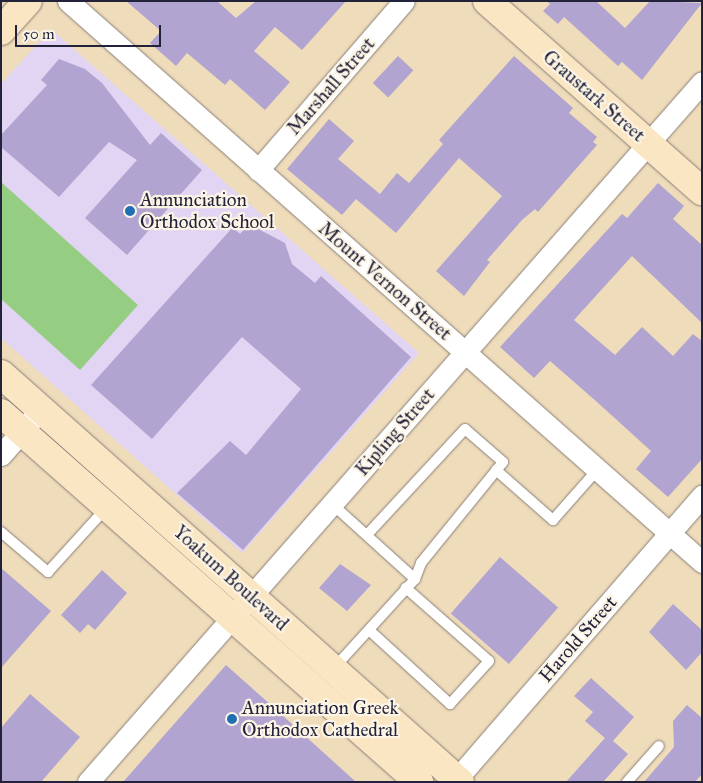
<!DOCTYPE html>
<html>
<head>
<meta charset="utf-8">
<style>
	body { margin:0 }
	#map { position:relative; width:703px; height:783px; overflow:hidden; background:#efdcba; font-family:"IM FELL Great Primer",serif }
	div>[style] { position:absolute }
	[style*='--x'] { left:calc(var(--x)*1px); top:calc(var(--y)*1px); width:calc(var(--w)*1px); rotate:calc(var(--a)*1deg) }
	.built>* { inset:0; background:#e2d4f3 }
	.green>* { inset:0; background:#95ce82 }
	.building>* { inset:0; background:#b1a4d0; transform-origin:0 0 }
	.roads { filter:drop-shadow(0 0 1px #887f7a) drop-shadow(0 0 1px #887f7a) }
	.lane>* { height:10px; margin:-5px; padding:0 5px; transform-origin:5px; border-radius:5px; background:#fff }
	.street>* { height:21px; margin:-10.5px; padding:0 10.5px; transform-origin:10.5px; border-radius:10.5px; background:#fff }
	.secondary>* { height:28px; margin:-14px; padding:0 14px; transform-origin:14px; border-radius:14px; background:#fbe6c4 }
	.dots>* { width:14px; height:14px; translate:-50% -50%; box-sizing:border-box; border:2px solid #fcf5e5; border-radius:50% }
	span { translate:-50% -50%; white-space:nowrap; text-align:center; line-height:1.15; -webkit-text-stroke:4.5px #fcf5e5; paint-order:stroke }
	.street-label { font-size:19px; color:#22223b }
	.poi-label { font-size:19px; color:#22223b }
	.left { translate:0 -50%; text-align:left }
	.frame { position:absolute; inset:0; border:2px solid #22223b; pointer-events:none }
	.scale { position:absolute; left:15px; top:25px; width:146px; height:22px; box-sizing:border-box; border:2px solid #22223b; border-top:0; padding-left:6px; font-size:15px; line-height:18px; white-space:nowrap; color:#22223b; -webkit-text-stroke:4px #fcf5e5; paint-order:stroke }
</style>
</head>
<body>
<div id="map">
	<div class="built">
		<div style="clip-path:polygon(51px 29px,419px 353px,242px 553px,1px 338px,1px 84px)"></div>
	</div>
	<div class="green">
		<div style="clip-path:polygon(1px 182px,138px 305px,80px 370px,1px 299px)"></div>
	</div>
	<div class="building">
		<div style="clip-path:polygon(126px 1px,217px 1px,236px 18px,256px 1px,346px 1px,302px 50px,275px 27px,254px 51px,290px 82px,265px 110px,230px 79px,225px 85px,187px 53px,176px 66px,150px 43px,161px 31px)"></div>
		<div style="clip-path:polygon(547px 1px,596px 1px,625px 28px,650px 1px,702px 3px,642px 80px,622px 62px,618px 66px,564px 17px,558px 24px,543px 11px,550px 4px)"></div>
		<div style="left:398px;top:56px;width:21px;height:37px;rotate:43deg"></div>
		<div style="clip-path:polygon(514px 56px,573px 108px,569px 113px,597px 137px,593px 142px,597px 145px,538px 212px,535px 209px,522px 220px,487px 260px,490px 262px,464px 296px,436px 271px,502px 196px,459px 158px,396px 233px,356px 199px,342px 215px,287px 169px,329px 119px,354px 141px,338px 159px,380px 194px,397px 173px,409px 183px,443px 144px,439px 140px)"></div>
		<div style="clip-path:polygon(59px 59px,85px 69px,102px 83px,150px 145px,161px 133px,202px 170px,127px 255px,85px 218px,137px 160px,109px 142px,59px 197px,1px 147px,1px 135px,47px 85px,41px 80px)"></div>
		<div style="clip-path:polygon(658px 183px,684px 206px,673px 219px,702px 245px,702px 323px,632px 256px,574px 320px,615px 355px,642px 327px,673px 356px,693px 334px,702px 341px,702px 459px,668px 497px,636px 469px,651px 451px,597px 402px,550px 361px,534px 378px,500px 347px,622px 214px,627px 218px)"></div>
		<div style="clip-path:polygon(249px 224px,285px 243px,292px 264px,315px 283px,321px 276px,411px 357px,243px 550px,177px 493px,230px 441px,246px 455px,301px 389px,242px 337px,152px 439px,91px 385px,233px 227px,240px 234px)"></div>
		<div style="left:500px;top:557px;width:77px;height:75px;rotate:41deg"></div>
		<div style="clip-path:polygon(340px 564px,371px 585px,347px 611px,319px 588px)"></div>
		<div style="clip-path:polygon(1px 568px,51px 611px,1px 668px)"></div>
		<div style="clip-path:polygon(102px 570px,127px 593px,95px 630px,88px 624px,80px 633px,61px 615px)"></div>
		<div style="clip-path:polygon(673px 604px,702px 630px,702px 652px,686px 670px,649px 632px)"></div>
		<div style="clip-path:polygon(226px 665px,271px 705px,356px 782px,123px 782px)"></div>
		<div style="clip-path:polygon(591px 678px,634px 717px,613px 741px,628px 754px,603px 782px,566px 782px,605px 738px,585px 721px,593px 712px,574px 696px)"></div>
		<div style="clip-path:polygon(30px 694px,80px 737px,41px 782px,1px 782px,1px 728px)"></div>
		<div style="clip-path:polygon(687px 705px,702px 718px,702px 774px,695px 782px,644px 782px,674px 747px,673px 721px)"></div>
	</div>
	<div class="roads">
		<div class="lane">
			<div style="--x:496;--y:470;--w:76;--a:41.3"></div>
			<div style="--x:553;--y:520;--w:68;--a:-48.6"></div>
			<div style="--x:332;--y:504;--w:112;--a:42.1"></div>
			<div style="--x:1;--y:532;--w:62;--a:40.4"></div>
			<div style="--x:48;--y:572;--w:86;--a:-47.8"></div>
			<div style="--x:369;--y:630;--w:110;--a:42.4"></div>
			<div style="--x:450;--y:704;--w:58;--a:-47.8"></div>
			<div style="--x:489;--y:661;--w:111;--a:-138.7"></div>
			<div style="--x:334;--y:668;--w:120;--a:-47.7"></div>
			<div style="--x:415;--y:579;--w:17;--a:-69"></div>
			<div style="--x:421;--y:563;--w:130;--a:-50.9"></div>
			<div style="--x:503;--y:462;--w:50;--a:-139"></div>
			<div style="--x:465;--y:429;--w:144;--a:132.8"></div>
			<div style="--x:627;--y:782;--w:48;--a:-48.4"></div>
		</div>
		<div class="street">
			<div style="--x:68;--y:1;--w:847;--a:41.5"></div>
			<div style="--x:258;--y:170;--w:223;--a:-49.2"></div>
			<div style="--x:1;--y:455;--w:61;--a:-49"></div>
			<div style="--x:88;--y:782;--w:931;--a:-48.74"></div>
			<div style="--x:454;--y:782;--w:379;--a:-49.1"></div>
		</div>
		<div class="secondary">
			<div style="--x:487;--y:1;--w:287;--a:41.5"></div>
			<div style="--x:1;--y:31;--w:40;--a:-48"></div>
			<div style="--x:1;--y:374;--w:614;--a:41.63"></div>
			<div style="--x:1;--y:413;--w:558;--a:41.44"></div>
		</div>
	</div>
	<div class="dots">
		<div style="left:130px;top:211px;background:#1f6fb2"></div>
		<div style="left:232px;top:719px;background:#1f6fb2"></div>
	</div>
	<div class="street-label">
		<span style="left:331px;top:86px;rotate:-49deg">Marshall Street</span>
		<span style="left:594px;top:96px;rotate:41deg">Graustark Street</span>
		<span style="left:385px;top:281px;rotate:41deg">Mount Vernon Street</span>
		<span style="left:395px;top:432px;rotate:-49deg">Kipling Street</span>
		<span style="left:231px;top:578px;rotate:42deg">Yoakum Boulevard</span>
		<span style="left:578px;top:639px;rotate:-49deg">Harold Street</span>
	</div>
	<div class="poi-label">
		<span class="left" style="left:140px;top:211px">Annunciation<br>Orthodox School</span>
		<span class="left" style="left:242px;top:719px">Annunciation Greek<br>Orthodox Cathedral</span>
	</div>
	<div class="frame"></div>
	<div class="scale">50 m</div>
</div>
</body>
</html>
